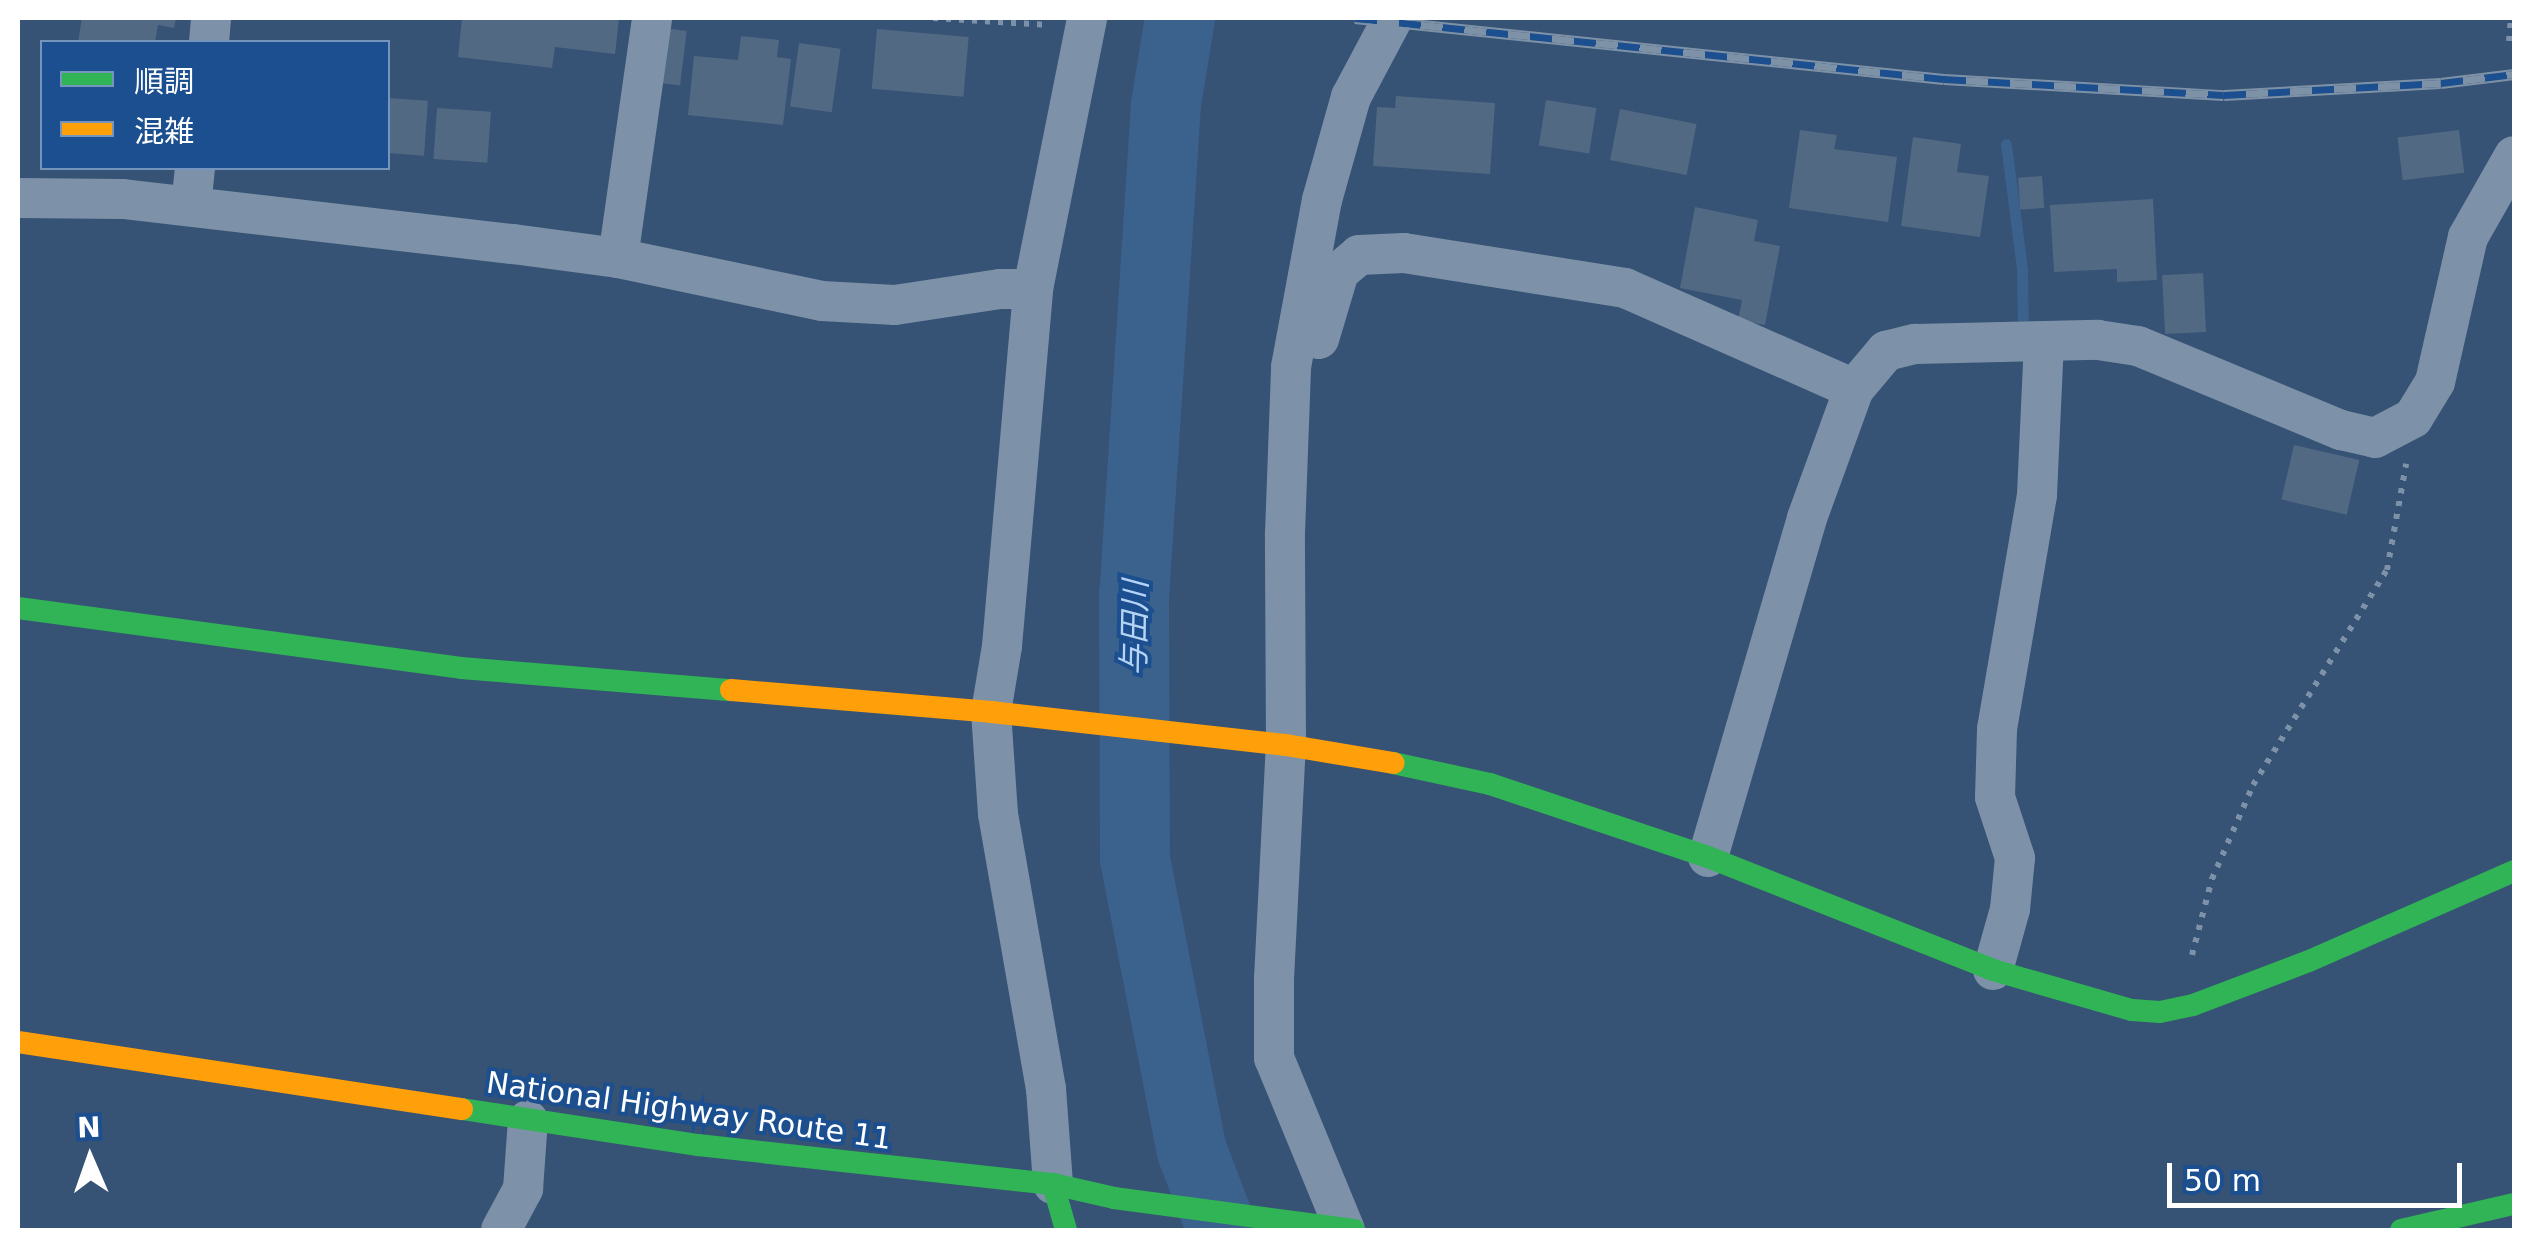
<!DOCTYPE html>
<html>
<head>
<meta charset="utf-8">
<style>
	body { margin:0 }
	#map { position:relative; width:2532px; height:1248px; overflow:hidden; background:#365274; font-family:"DejaVu Sans","Noto Sans JP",sans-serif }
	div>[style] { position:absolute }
	.stream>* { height:11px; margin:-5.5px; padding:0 5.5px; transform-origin:5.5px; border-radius:5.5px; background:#3b618d }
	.river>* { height:70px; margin:-35px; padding:0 35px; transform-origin:35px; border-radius:35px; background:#3b618d }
	.building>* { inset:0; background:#526984; transform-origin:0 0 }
	.path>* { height:6px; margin-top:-3px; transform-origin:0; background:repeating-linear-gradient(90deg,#7d92a8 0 5px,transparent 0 13px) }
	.street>* { height:40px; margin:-20px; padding:0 20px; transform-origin:20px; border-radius:20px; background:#7d92a8 }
	.fast>* { height:22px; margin:-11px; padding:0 11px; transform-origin:11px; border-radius:11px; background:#30b455 }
	.slow>* { height:22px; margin:-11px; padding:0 11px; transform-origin:11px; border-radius:11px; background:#ff9f0a }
	.rail>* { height:11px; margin-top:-5.5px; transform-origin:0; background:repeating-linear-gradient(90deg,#1b4f8f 0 22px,#7e92a7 0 44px); box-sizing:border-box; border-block:2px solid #7e92a7 }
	span { translate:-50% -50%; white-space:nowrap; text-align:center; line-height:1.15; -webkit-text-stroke:8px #1b4f8f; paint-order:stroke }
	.street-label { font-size:30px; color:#fff }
	.water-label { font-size:32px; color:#b5d3f5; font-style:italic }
	.frame { position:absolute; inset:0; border:20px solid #fff; pointer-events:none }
	.legend { position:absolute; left:40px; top:40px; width:350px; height:130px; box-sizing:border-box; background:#1b4f8f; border:2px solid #7695bc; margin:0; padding:12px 18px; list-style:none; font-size:30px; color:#fff }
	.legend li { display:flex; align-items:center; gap:20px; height:50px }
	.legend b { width:50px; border:2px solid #7695bc }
	.north { position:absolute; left:40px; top:1108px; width:100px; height:100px; -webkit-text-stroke:8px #1b4f8f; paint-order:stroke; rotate:358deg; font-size:28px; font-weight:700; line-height:40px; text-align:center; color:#fff }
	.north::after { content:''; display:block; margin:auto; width:35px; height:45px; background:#fff; clip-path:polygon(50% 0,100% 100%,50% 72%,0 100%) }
	.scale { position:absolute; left:2167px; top:1163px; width:295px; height:45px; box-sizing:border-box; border:5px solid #fff; border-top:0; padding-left:12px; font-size:30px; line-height:35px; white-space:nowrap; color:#fff; -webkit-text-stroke:8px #1b4f8f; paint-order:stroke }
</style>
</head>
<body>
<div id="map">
	<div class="stream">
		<i style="left:2006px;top:144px;width:126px;rotate:82.7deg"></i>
		<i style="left:2022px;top:269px;width:56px;rotate:89deg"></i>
	</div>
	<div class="river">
		<i style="left:1180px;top:18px;width:87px;rotate:99.2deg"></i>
		<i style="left:1166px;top:104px;width:490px;rotate:93.7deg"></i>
		<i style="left:1134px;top:593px;width:266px;rotate:89.8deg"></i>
		<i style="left:1135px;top:859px;width:298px;rotate:79deg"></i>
		<i style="left:1192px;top:1151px;width:85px;rotate:69.2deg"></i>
	</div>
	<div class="building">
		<i style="clip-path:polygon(82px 18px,176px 18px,174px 28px,158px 25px,155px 42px,78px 42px)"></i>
		<i style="clip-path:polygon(462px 18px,619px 18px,615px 54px,555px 47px,552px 68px,458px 57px)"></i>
		<i style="left:655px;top:27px;width:32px;height:55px;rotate:7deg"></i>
		<i style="left:877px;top:29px;width:92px;height:60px;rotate:5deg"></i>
		<i style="clip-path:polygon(741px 36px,779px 40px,777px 57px,791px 59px,783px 125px,688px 115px,694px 56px,738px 60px)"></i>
		<i style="left:799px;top:43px;width:42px;height:64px;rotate:8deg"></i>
		<i style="clip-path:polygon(1396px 96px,1495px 103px,1490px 174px,1373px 166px,1377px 107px,1395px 108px)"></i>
		<i style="left:388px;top:98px;width:40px;height:55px;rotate:4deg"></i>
		<i style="left:1546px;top:100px;width:51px;height:46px;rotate:9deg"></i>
		<i style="left:437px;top:108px;width:54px;height:51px;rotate:4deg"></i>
		<i style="left:1620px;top:109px;width:78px;height:52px;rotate:11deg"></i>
		<i style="clip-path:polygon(1800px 130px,1837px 135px,1834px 149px,1897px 157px,1888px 222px,1789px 208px)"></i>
		<i style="left:2459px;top:130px;width:43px;height:62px;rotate:83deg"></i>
		<i style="clip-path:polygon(1913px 137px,1961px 144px,1957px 172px,1989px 176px,1980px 237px,1901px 226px)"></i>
		<i style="left:2042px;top:176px;width:32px;height:24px;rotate:86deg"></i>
		<i style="clip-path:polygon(2153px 199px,2157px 280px,2117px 282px,2117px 269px,2054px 272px,2050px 205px)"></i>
		<i style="clip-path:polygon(1695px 207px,1758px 220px,1754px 241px,1780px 246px,1765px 325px,1738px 320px,1742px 300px,1680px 288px)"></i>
		<i style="left:2203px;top:273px;width:59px;height:41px;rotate:87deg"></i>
		<i style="left:2294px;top:445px;width:67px;height:56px;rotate:13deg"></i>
	</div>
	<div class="path">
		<i style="left:933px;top:18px;width:116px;rotate:3.5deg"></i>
		<i style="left:2509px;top:41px;width:23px;rotate:-85deg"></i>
		<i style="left:2192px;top:955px;width:79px;rotate:-75.3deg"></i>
		<i style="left:2212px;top:879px;width:103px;rotate:-66.4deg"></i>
		<i style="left:2253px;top:785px;width:253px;rotate:-58.1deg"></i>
		<i style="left:2387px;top:570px;width:108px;rotate:-79.8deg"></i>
	</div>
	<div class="street">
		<i style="left:209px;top:42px;width:24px;rotate:-85deg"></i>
		<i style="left:18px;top:198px;width:105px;rotate:0.5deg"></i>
		<i style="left:123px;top:199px;width:393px;rotate:6.6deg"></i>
		<i style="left:513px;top:244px;width:106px;rotate:7.6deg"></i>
		<i style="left:618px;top:258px;width:208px;rotate:11.9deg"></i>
		<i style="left:822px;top:301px;width:73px;rotate:3.1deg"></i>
		<i style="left:895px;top:305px;width:106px;rotate:-8.7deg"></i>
		<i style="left:1000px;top:289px;width:33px"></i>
		<i style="left:191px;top:206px;width:38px;rotate:-84deg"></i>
		<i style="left:618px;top:258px;width:242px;rotate:-81.9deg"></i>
		<i style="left:1319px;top:339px;width:70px;rotate:-73.4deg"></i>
		<i style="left:1339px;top:272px;width:26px;rotate:-40deg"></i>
		<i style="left:1359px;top:255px;width:45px;rotate:-2.5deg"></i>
		<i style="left:1404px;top:253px;width:224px;rotate:9deg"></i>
		<i style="left:1625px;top:288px;width:250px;rotate:23.8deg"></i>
		<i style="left:1708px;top:857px;width:353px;rotate:-73.7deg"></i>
		<i style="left:1807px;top:518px;width:137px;rotate:-70deg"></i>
		<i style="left:1854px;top:389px;width:50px;rotate:-49.9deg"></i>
		<i style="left:1886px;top:351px;width:30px;rotate:-14deg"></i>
		<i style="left:1915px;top:344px;width:183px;rotate:-1.3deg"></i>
		<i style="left:2098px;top:340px;width:40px;rotate:8.5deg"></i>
		<i style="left:2138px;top:346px;width:220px;rotate:22.5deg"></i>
		<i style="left:2341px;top:430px;width:35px;rotate:13deg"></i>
		<i style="left:2375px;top:438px;width:43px;rotate:-27.8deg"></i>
		<i style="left:2413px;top:418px;width:42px;rotate:-58.6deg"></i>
		<i style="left:2435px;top:382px;width:149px;rotate:-77.2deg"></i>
		<i style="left:2468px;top:237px;width:93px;rotate:-60.4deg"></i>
		<i style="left:1993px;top:970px;width:63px;rotate:-74.4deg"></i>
		<i style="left:2010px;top:909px;width:51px;rotate:-84.4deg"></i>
		<i style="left:2015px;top:858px;width:64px;rotate:-108.2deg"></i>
		<i style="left:1995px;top:797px;width:68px;rotate:-88.3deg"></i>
		<i style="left:1997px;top:729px;width:237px;rotate:-80.3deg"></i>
		<i style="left:2037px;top:495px;width:153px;rotate:-87.4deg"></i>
		<i style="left:1053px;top:1184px;width:95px;rotate:-94.2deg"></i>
		<i style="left:1046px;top:1089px;width:279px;rotate:-99.9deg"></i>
		<i style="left:998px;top:814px;width:102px;rotate:-93.9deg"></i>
		<i style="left:991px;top:712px;width:67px;rotate:-80.5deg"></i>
		<i style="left:1002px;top:646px;width:358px;rotate:-85deg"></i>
		<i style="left:1033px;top:289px;width:276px;rotate:-78.7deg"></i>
		<i style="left:501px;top:1230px;width:47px;rotate:-61.8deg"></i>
		<i style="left:523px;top:1189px;width:69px;rotate:-85.9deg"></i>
		<i style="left:1345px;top:1230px;width:186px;rotate:-112.4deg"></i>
		<i style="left:1274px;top:1058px;width:79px;rotate:-90deg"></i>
		<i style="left:1274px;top:979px;width:234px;rotate:-87.1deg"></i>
		<i style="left:1286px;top:745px;width:212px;rotate:-90.3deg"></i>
		<i style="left:1285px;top:533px;width:166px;rotate:-87.9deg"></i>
		<i style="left:1291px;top:367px;width:170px;rotate:-79.5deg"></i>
		<i style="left:1322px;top:200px;width:107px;rotate:-74.3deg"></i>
		<i style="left:1351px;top:97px;width:89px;rotate:-62deg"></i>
	</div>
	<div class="fast">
		<i style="left:18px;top:608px;width:447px;rotate:7.7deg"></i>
		<i style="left:461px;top:668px;width:271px;rotate:4.7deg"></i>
		<i style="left:1393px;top:763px;width:99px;rotate:12.2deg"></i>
		<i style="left:1490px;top:784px;width:230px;rotate:18.5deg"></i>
		<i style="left:1708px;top:857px;width:307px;rotate:21.6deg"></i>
		<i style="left:1993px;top:970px;width:145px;rotate:16.1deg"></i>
		<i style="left:2132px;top:1010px;width:28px;rotate:4deg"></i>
		<i style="left:2160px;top:1012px;width:34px;rotate:-12deg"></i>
		<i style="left:2193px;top:1005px;width:124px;rotate:-20.8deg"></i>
		<i style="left:2309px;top:961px;width:224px;rotate:-23.7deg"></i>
		<i style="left:462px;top:1109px;width:239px;rotate:8.7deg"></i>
		<i style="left:698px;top:1145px;width:357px;rotate:6.3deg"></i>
		<i style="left:1053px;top:1184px;width:63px;rotate:12.9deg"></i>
		<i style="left:1114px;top:1198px;width:242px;rotate:7.6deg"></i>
		<i style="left:1053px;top:1184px;width:48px;rotate:74.2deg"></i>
		<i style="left:2401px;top:1230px;width:116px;rotate:-13deg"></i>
	</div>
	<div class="slow">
		<i style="left:731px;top:690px;width:261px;rotate:4.8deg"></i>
		<i style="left:991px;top:712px;width:297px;rotate:6.4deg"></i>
		<i style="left:1286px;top:745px;width:109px;rotate:9.5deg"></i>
		<i style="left:18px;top:1042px;width:449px;rotate:8.6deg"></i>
	</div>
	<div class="rail">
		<i style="left:1355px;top:18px;width:592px;rotate:5.91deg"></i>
		<i style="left:1944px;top:79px;width:280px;rotate:3.3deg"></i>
		<i style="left:2224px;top:95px;width:217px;rotate:-3.2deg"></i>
		<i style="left:2441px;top:83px;width:74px;rotate:-7deg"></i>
	</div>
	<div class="street-label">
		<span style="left:689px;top:1111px;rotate:8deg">National Highway Route 11</span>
	</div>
	<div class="water-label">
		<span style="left:1135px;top:628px;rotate:-89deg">与田川</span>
	</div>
	<div class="frame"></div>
	<ul class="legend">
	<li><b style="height:12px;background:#30b455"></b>順調</li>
	<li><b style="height:12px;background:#ff9f0a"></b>混雑</li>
	</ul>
	<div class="north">N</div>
	<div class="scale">50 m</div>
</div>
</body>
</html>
